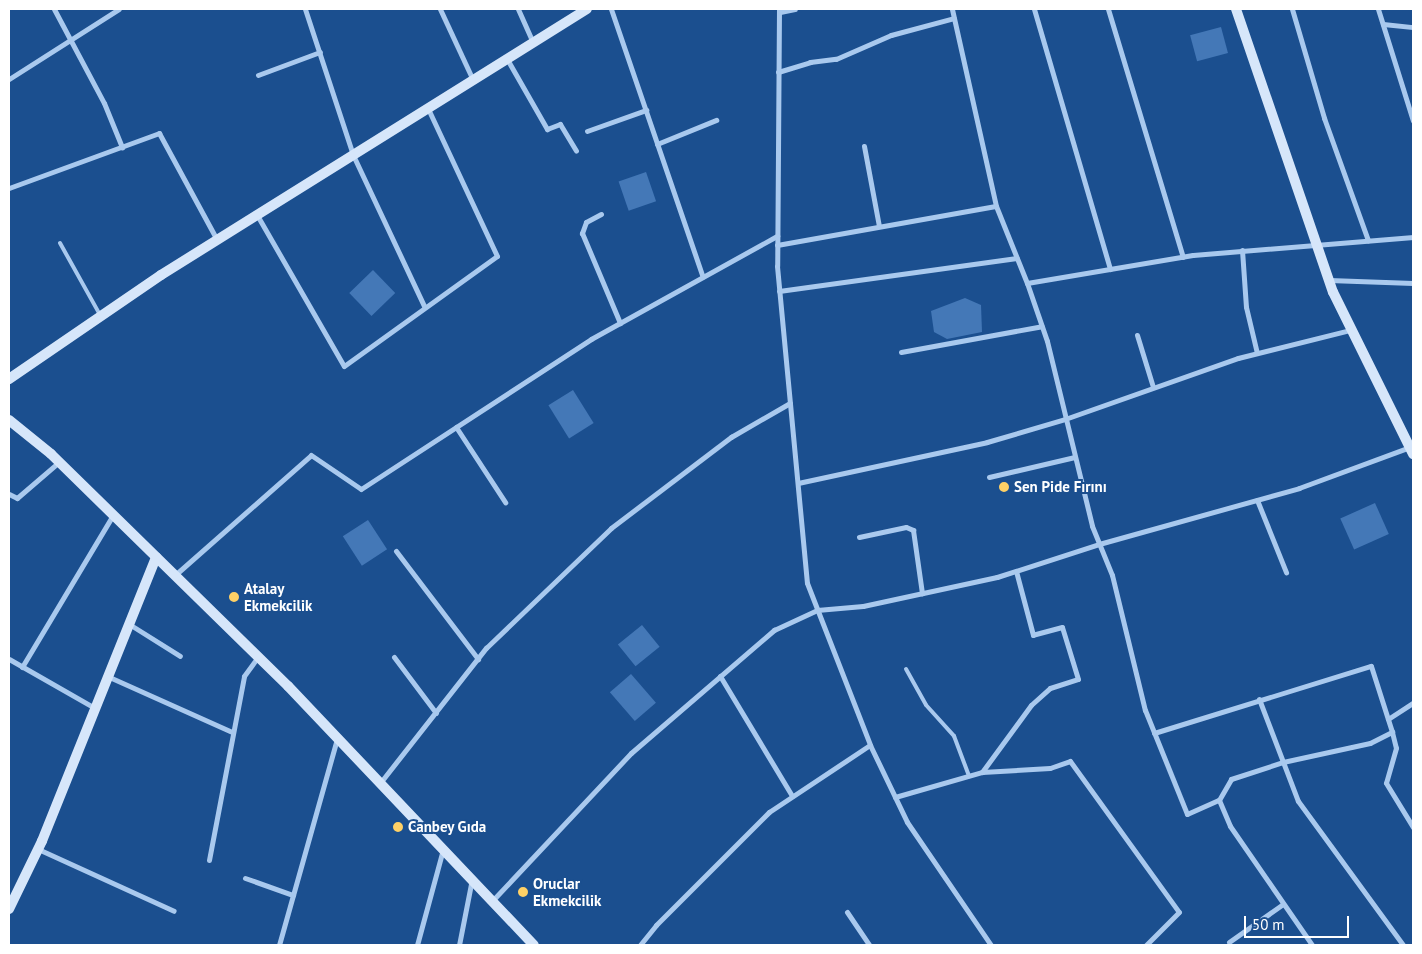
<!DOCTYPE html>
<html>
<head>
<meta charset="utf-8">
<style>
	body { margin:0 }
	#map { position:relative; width:1422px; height:954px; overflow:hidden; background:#1b4f8f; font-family:"PT Sans",sans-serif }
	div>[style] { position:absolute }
	.building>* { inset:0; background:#4478b7; transform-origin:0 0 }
	.service>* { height:4px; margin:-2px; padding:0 2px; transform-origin:2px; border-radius:2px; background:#a9c9ee }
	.minor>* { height:5px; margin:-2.5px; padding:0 2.5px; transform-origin:2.5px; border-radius:2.5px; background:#a9c9ee }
	.secondary>* { height:10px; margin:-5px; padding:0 5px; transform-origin:5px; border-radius:5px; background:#d6e6fa }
	.dots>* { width:14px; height:14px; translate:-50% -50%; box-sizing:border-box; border:2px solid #1b4f8f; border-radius:50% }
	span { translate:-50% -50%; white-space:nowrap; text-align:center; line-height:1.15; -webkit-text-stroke:4px #1b4f8f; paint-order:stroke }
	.poi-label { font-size:15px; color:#fff; font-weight:700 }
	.left { translate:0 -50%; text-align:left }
	.frame { position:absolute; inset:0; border:10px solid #fff; pointer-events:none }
	.scale { position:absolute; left:1244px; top:916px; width:105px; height:22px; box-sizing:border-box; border:2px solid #fff; border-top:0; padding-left:6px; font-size:15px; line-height:18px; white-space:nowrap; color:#fff; -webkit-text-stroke:4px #1b4f8f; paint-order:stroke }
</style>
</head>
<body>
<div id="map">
	<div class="building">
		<i style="left:1221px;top:27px;width:27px;height:32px;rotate:75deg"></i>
		<i style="left:646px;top:172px;width:31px;height:29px;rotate:71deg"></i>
		<i style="left:373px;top:270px;width:32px;height:33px;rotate:46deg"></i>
		<i style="clip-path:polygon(965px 298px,981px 305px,982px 332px,947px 339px,934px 332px,931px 311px)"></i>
		<i style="left:573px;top:390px;width:39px;height:29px;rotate:58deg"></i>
		<i style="left:1375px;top:503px;width:34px;height:38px;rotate:66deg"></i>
		<i style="left:368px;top:520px;width:35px;height:30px;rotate:57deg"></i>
		<i style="left:642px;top:625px;width:28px;height:31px;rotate:51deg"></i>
		<i style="left:631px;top:674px;width:38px;height:28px;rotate:49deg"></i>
	</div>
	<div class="service">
		<i style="left:60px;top:243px;width:82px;rotate:60.9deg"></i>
		<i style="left:906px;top:669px;width:41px;rotate:60.9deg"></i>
		<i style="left:926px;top:705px;width:42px;rotate:47.9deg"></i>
		<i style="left:954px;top:736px;width:43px;rotate:69.4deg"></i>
	</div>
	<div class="minor">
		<i style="left:54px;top:9px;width:106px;rotate:62deg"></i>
		<i style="left:104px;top:103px;width:48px;rotate:67.8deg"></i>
		<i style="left:305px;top:9px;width:154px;rotate:71.8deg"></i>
		<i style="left:353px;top:155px;width:167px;rotate:64.8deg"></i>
		<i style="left:440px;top:9px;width:78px;rotate:65.1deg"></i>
		<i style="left:518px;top:9px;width:37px;rotate:66deg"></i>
		<i style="left:611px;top:9px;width:283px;rotate:71.1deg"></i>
		<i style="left:779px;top:9px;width:257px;rotate:90.4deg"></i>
		<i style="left:777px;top:266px;width:318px;rotate:84.6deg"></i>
		<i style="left:807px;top:583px;width:174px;rotate:68.7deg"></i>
		<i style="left:870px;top:745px;width:85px;rotate:64.3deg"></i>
		<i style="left:907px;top:822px;width:149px;rotate:55.7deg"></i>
		<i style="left:1034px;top:9px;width:271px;rotate:73.7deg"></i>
		<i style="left:1108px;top:9px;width:259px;rotate:73.2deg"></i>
		<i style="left:1292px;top:9px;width:114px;rotate:73.6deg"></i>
		<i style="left:1324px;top:118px;width:130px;rotate:70.2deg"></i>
		<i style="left:1378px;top:9px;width:117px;rotate:72.6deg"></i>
		<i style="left:780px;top:12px;width:15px;rotate:-11deg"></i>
		<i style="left:1383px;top:24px;width:30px;rotate:6deg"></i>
		<i style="left:507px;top:59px;width:81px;rotate:60.3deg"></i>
		<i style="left:547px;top:129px;width:14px;rotate:-21deg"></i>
		<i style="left:560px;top:124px;width:31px;rotate:59deg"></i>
		<i style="left:778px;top:72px;width:34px;rotate:-17deg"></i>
		<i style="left:810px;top:62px;width:26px;rotate:-7deg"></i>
		<i style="left:836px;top:59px;width:60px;rotate:-23.6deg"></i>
		<i style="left:891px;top:35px;width:65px;rotate:-15.1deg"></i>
		<i style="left:258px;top:75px;width:66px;rotate:-20.4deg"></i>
		<i style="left:9px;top:79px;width:130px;rotate:-32.5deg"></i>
		<i style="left:587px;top:131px;width:63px;rotate:-19.6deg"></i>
		<i style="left:657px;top:144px;width:64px;rotate:-22.1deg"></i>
		<i style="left:864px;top:146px;width:81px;rotate:79.4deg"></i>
		<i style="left:9px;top:188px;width:160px;rotate:-20.1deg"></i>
		<i style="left:159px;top:133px;width:122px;rotate:61.5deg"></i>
		<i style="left:996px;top:206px;width:83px;rotate:68.1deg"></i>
		<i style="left:1027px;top:283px;width:168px;rotate:-9.6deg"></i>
		<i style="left:1193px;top:255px;width:221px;rotate:-4.7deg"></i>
		<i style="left:601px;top:214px;width:17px;rotate:152deg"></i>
		<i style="left:586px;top:222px;width:12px;rotate:110deg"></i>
		<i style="left:582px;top:233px;width:98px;rotate:67.1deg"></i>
		<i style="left:257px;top:215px;width:174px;rotate:60.1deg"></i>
		<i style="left:344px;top:366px;width:188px;rotate:-35.7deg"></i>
		<i style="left:497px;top:256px;width:162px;rotate:-115.1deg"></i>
		<i style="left:777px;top:245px;width:222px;rotate:-10.1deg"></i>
		<i style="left:996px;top:206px;width:202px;rotate:-102.6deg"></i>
		<i style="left:1242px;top:250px;width:57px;rotate:86deg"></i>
		<i style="left:1246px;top:307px;width:47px;rotate:76.6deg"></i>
		<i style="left:1329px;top:280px;width:84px;rotate:2deg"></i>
		<i style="left:1027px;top:283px;width:61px;rotate:71deg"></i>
		<i style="left:1047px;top:341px;width:190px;rotate:76.3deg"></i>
		<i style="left:1092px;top:526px;width:53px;rotate:67.8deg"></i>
		<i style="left:1112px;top:575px;width:139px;rotate:76.3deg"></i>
		<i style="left:1145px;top:710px;width:112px;rotate:68deg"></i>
		<i style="left:1187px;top:814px;width:35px;rotate:-24deg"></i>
		<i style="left:1219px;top:800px;width:28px;rotate:67deg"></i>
		<i style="left:1230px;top:826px;width:145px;rotate:55.4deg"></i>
		<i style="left:779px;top:291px;width:240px;rotate:-7.9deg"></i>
		<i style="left:1137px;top:335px;width:54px;rotate:72.9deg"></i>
		<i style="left:901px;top:352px;width:143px;rotate:-10.4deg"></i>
		<i style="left:456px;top:427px;width:90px;rotate:56.8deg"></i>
		<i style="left:989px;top:477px;width:88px;rotate:-13.1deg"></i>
		<i style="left:798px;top:483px;width:193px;rotate:-12.2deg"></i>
		<i style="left:987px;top:442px;width:81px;rotate:-16.4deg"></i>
		<i style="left:1065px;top:419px;width:183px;rotate:-19.4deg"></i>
		<i style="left:1238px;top:358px;width:115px;rotate:-14deg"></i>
		<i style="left:9px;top:494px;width:9px;rotate:27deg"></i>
		<i style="left:17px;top:498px;width:55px;rotate:-40.6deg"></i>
		<i style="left:1257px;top:500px;width:78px;rotate:68.1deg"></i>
		<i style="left:859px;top:537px;width:48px;rotate:-12deg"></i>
		<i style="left:906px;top:527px;width:8px;rotate:23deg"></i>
		<i style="left:913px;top:530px;width:64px;rotate:81.9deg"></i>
		<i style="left:396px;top:551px;width:136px;rotate:52.8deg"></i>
		<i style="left:175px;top:575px;width:181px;rotate:-41.4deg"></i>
		<i style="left:311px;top:455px;width:60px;rotate:34.2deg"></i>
		<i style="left:361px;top:489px;width:275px;rotate:-33.1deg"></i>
		<i style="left:591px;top:339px;width:213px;rotate:-29deg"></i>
		<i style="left:129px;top:624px;width:60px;rotate:32.1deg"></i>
		<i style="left:394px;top:657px;width:70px;rotate:53.1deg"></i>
		<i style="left:9px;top:659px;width:99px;rotate:29.7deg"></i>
		<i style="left:22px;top:667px;width:177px;rotate:-59.1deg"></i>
		<i style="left:107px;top:676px;width:137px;rotate:24.1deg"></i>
		<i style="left:720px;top:676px;width:140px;rotate:59deg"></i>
		<i style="left:1259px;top:699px;width:109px;rotate:69.1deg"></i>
		<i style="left:1298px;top:801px;width:178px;rotate:53.9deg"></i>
		<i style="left:1388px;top:719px;width:30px;rotate:-33deg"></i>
		<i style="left:1154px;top:733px;width:227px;rotate:-17.2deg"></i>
		<i style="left:1371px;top:666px;width:69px;rotate:72.3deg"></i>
		<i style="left:982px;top:772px;width:68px;rotate:-3.4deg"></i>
		<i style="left:1050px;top:768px;width:21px;rotate:-19deg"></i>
		<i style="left:1070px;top:761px;width:186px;rotate:54.2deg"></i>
		<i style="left:1179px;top:912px;width:47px;rotate:135deg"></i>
		<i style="left:380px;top:783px;width:172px;rotate:-51.9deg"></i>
		<i style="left:486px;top:648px;width:173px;rotate:-43.8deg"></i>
		<i style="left:611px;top:528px;width:151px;rotate:-37.2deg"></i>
		<i style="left:731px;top:437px;width:68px;rotate:-30deg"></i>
		<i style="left:895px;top:797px;width:91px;rotate:-16deg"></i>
		<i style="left:982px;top:772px;width:83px;rotate:-53.8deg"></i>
		<i style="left:1031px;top:705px;width:25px;rotate:-42deg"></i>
		<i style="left:1050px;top:688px;width:29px;rotate:-18deg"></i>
		<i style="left:1078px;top:679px;width:54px;rotate:-107.1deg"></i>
		<i style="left:1062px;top:627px;width:30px;rotate:165deg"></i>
		<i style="left:1033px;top:635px;width:66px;rotate:-104.9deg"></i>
		<i style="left:1219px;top:800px;width:24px;rotate:-60deg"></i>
		<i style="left:1231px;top:779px;width:55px;rotate:-18.1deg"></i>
		<i style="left:1283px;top:762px;width:89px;rotate:-12.3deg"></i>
		<i style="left:1370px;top:743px;width:25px;rotate:-27deg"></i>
		<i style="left:1392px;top:732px;width:16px;rotate:76deg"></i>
		<i style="left:1396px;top:748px;width:36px;rotate:106deg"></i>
		<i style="left:1386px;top:783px;width:52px;rotate:58.5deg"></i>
		<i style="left:38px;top:849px;width:149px;rotate:24.5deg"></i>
		<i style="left:209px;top:860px;width:187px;rotate:-79.2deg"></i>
		<i style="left:244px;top:676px;width:24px;rotate:-54deg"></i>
		<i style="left:245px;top:878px;width:51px;rotate:19.5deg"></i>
		<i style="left:492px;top:901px;width:203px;rotate:-46.8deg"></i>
		<i style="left:631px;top:753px;width:189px;rotate:-40.7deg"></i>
		<i style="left:774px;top:630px;width:47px;rotate:-24.9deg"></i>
		<i style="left:817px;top:610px;width:46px;rotate:-5deg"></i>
		<i style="left:863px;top:606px;width:137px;rotate:-12.2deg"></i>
		<i style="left:997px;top:577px;width:107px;rotate:-17.9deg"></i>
		<i style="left:1099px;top:544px;width:208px;rotate:-15.6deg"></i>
		<i style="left:1299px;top:488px;width:118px;rotate:-20.3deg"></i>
		<i style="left:847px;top:912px;width:40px;rotate:56deg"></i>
		<i style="left:1229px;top:942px;width:66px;rotate:-35.1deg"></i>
		<i style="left:279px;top:945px;width:214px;rotate:-74.3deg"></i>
		<i style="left:417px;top:945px;width:99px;rotate:-74.8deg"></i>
		<i style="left:459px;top:945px;width:67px;rotate:-78.9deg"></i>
		<i style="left:640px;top:945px;width:26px;rotate:-51deg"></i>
		<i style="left:656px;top:925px;width:160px;rotate:-45deg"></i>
		<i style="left:769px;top:812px;width:121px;rotate:-33.6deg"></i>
	</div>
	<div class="secondary">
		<i style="left:1236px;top:9px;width:299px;rotate:71.1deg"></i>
		<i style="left:1333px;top:292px;width:181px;rotate:63.7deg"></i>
		<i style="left:9px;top:379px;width:184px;rotate:-34.4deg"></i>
		<i style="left:161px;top:275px;width:502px;rotate:-31.98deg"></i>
		<i style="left:9px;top:420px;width:54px;rotate:39deg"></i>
		<i style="left:51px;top:454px;width:332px;rotate:44.4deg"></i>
		<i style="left:288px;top:686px;width:357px;rotate:46.5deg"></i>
		<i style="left:9px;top:909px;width:76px;rotate:-64.1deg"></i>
		<i style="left:42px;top:841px;width:306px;rotate:-68.1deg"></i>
	</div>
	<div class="dots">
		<i style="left:1004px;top:487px;background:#ffd166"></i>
		<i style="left:234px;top:597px;background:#ffd166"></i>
		<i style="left:398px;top:827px;background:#ffd166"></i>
		<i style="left:523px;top:892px;background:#ffd166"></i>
	</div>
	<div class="poi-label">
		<span class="left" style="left:1014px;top:487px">Sen Pide Fırını</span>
		<span class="left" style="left:244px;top:597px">Atalay<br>Ekmekcilik</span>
		<span class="left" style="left:408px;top:827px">Canbey Gıda</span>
		<span class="left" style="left:533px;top:892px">Oruclar<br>Ekmekcilik</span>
	</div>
	<div class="frame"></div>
	<div class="scale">50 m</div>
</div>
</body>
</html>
